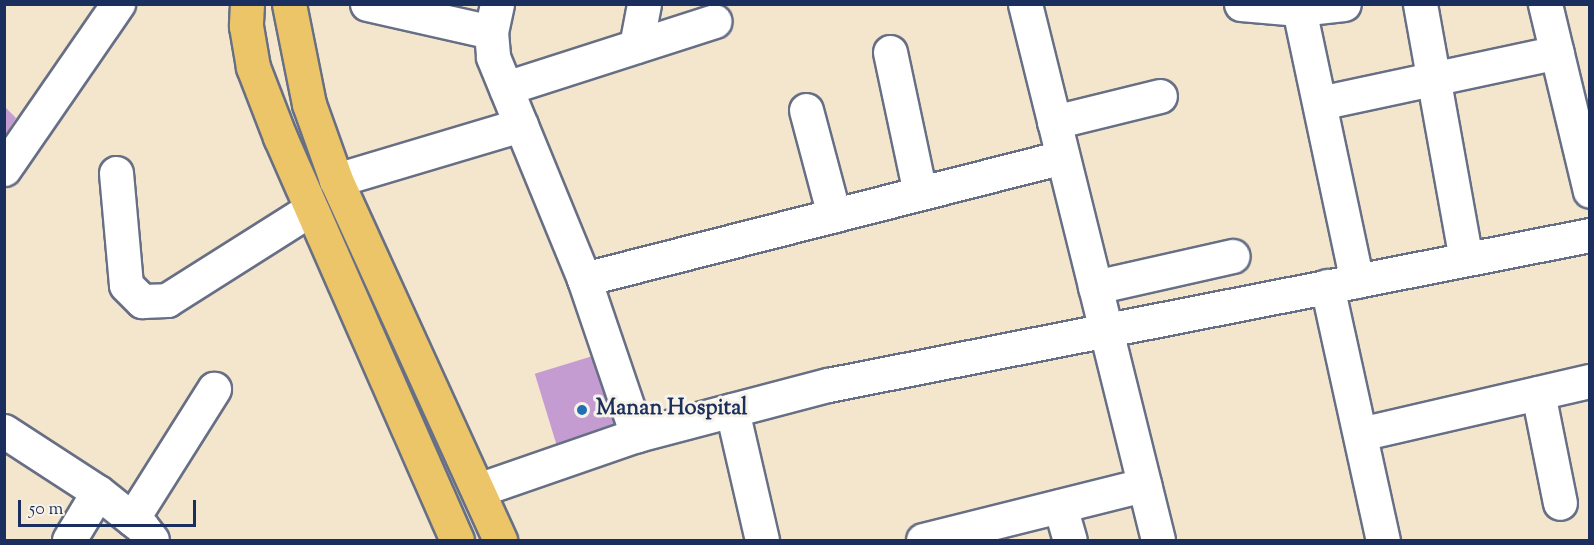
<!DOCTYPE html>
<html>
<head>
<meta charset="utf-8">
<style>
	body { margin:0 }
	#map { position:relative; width:1594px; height:545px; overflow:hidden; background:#f4e5cd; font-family:"Sorts Mill Goudy",serif }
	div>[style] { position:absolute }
	.building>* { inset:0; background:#c59cd2; transform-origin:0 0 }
	.roads { filter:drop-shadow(2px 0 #676f85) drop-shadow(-2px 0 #676f85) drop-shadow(0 2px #676f85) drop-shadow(0 -2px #676f85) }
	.minor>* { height:33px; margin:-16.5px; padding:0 16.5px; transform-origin:16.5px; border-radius:16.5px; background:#fff }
	.major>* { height:33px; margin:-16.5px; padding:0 16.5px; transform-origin:16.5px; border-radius:16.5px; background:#ecc569 }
	.dots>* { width:16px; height:16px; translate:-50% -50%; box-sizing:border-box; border:3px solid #f7f3e8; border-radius:50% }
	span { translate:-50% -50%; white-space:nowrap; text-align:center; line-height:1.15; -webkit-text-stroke:6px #f7f3e8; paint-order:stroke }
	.poi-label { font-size:22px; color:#1b2f5e; font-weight:700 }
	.left { translate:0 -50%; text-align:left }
	.frame { position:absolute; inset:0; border:6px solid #1b2f5e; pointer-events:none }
	.scale { position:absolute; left:18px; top:500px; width:178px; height:27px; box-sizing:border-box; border:3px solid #1b2f5e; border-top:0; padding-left:8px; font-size:18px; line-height:21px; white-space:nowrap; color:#1b2f5e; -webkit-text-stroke:4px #f7f3e8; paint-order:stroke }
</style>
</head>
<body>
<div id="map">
	<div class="building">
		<i style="clip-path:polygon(4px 106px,16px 118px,4px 137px)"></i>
		<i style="left:596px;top:355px;width:80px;height:64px;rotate:73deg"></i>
	</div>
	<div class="roads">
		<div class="minor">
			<i style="left:367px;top:4px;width:127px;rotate:12.7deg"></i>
			<i style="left:497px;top:4px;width:29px;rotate:102deg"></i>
			<i style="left:491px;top:32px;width:25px;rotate:85deg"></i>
			<i style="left:493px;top:57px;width:240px;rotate:67.7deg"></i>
			<i style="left:584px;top:279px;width:165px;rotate:71.2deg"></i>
			<i style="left:1025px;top:4px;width:552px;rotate:76.06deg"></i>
			<i style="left:1241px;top:4px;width:58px;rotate:4.9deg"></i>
			<i style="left:1299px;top:9px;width:45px;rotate:-6.3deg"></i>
			<i style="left:1420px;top:4px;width:259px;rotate:79.8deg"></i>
			<i style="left:1545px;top:4px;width:192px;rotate:76.5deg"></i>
			<i style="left:1299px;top:9px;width:278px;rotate:78deg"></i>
			<i style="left:636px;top:46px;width:43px;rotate:-79.2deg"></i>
			<i style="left:890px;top:52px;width:144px;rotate:78deg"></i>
			<i style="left:506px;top:88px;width:219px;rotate:-17.8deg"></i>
			<i style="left:1320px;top:103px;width:242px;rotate:-12.1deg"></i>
			<i style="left:806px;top:110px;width:109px;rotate:75.1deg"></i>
			<i style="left:1054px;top:122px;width:109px;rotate:-13.8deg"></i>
			<i style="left:4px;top:169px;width:201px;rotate:-55.4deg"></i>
			<i style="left:116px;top:173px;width:112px;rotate:84.9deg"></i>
			<i style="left:126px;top:285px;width:23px;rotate:45deg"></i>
			<i style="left:142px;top:301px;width:25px;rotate:-2deg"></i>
			<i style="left:167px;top:300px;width:170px;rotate:-32.3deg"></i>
			<i style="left:336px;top:180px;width:193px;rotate:-16.6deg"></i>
			<i style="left:584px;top:279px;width:494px;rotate:-14.3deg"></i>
			<i style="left:1327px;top:286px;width:260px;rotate:77.6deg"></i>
			<i style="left:1095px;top:287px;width:141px;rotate:-12.7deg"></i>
			<i style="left:1538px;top:393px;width:112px;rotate:78.7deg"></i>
			<i style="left:732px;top:410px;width:133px;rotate:77deg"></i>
			<i style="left:4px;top:431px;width:112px;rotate:33deg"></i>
			<i style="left:98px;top:492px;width:56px;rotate:38.5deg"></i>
			<i style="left:142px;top:527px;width:16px;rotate:52deg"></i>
			<i style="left:1360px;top:434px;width:236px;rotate:-13deg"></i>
			<i style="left:478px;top:490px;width:168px;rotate:-19.1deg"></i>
			<i style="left:637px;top:435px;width:197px;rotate:-14.7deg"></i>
			<i style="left:828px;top:385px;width:777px;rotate:-11.14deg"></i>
			<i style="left:1060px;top:506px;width:35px;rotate:74deg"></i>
			<i style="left:132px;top:519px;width:154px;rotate:-57.8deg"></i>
			<i style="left:69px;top:540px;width:56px;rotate:-58.9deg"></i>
			<i style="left:923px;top:540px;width:228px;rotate:-14deg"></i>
		</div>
		<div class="major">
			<i style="left:247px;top:4px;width:22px;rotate:93deg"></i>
			<i style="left:246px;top:26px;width:42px;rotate:80.3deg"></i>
			<i style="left:253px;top:67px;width:75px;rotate:68.9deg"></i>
			<i style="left:280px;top:137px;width:440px;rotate:66.3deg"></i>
			<i style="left:289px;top:4px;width:102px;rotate:78.7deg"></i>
			<i style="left:309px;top:104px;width:81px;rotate:70.4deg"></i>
			<i style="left:336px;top:180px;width:396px;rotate:65.5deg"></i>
		</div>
	</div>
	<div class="dots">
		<i style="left:582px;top:410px;background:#1f6fb2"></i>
	</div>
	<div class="poi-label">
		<span class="left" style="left:596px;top:410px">Manan Hospital</span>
	</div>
	<div class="frame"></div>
	<div class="scale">50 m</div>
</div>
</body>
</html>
